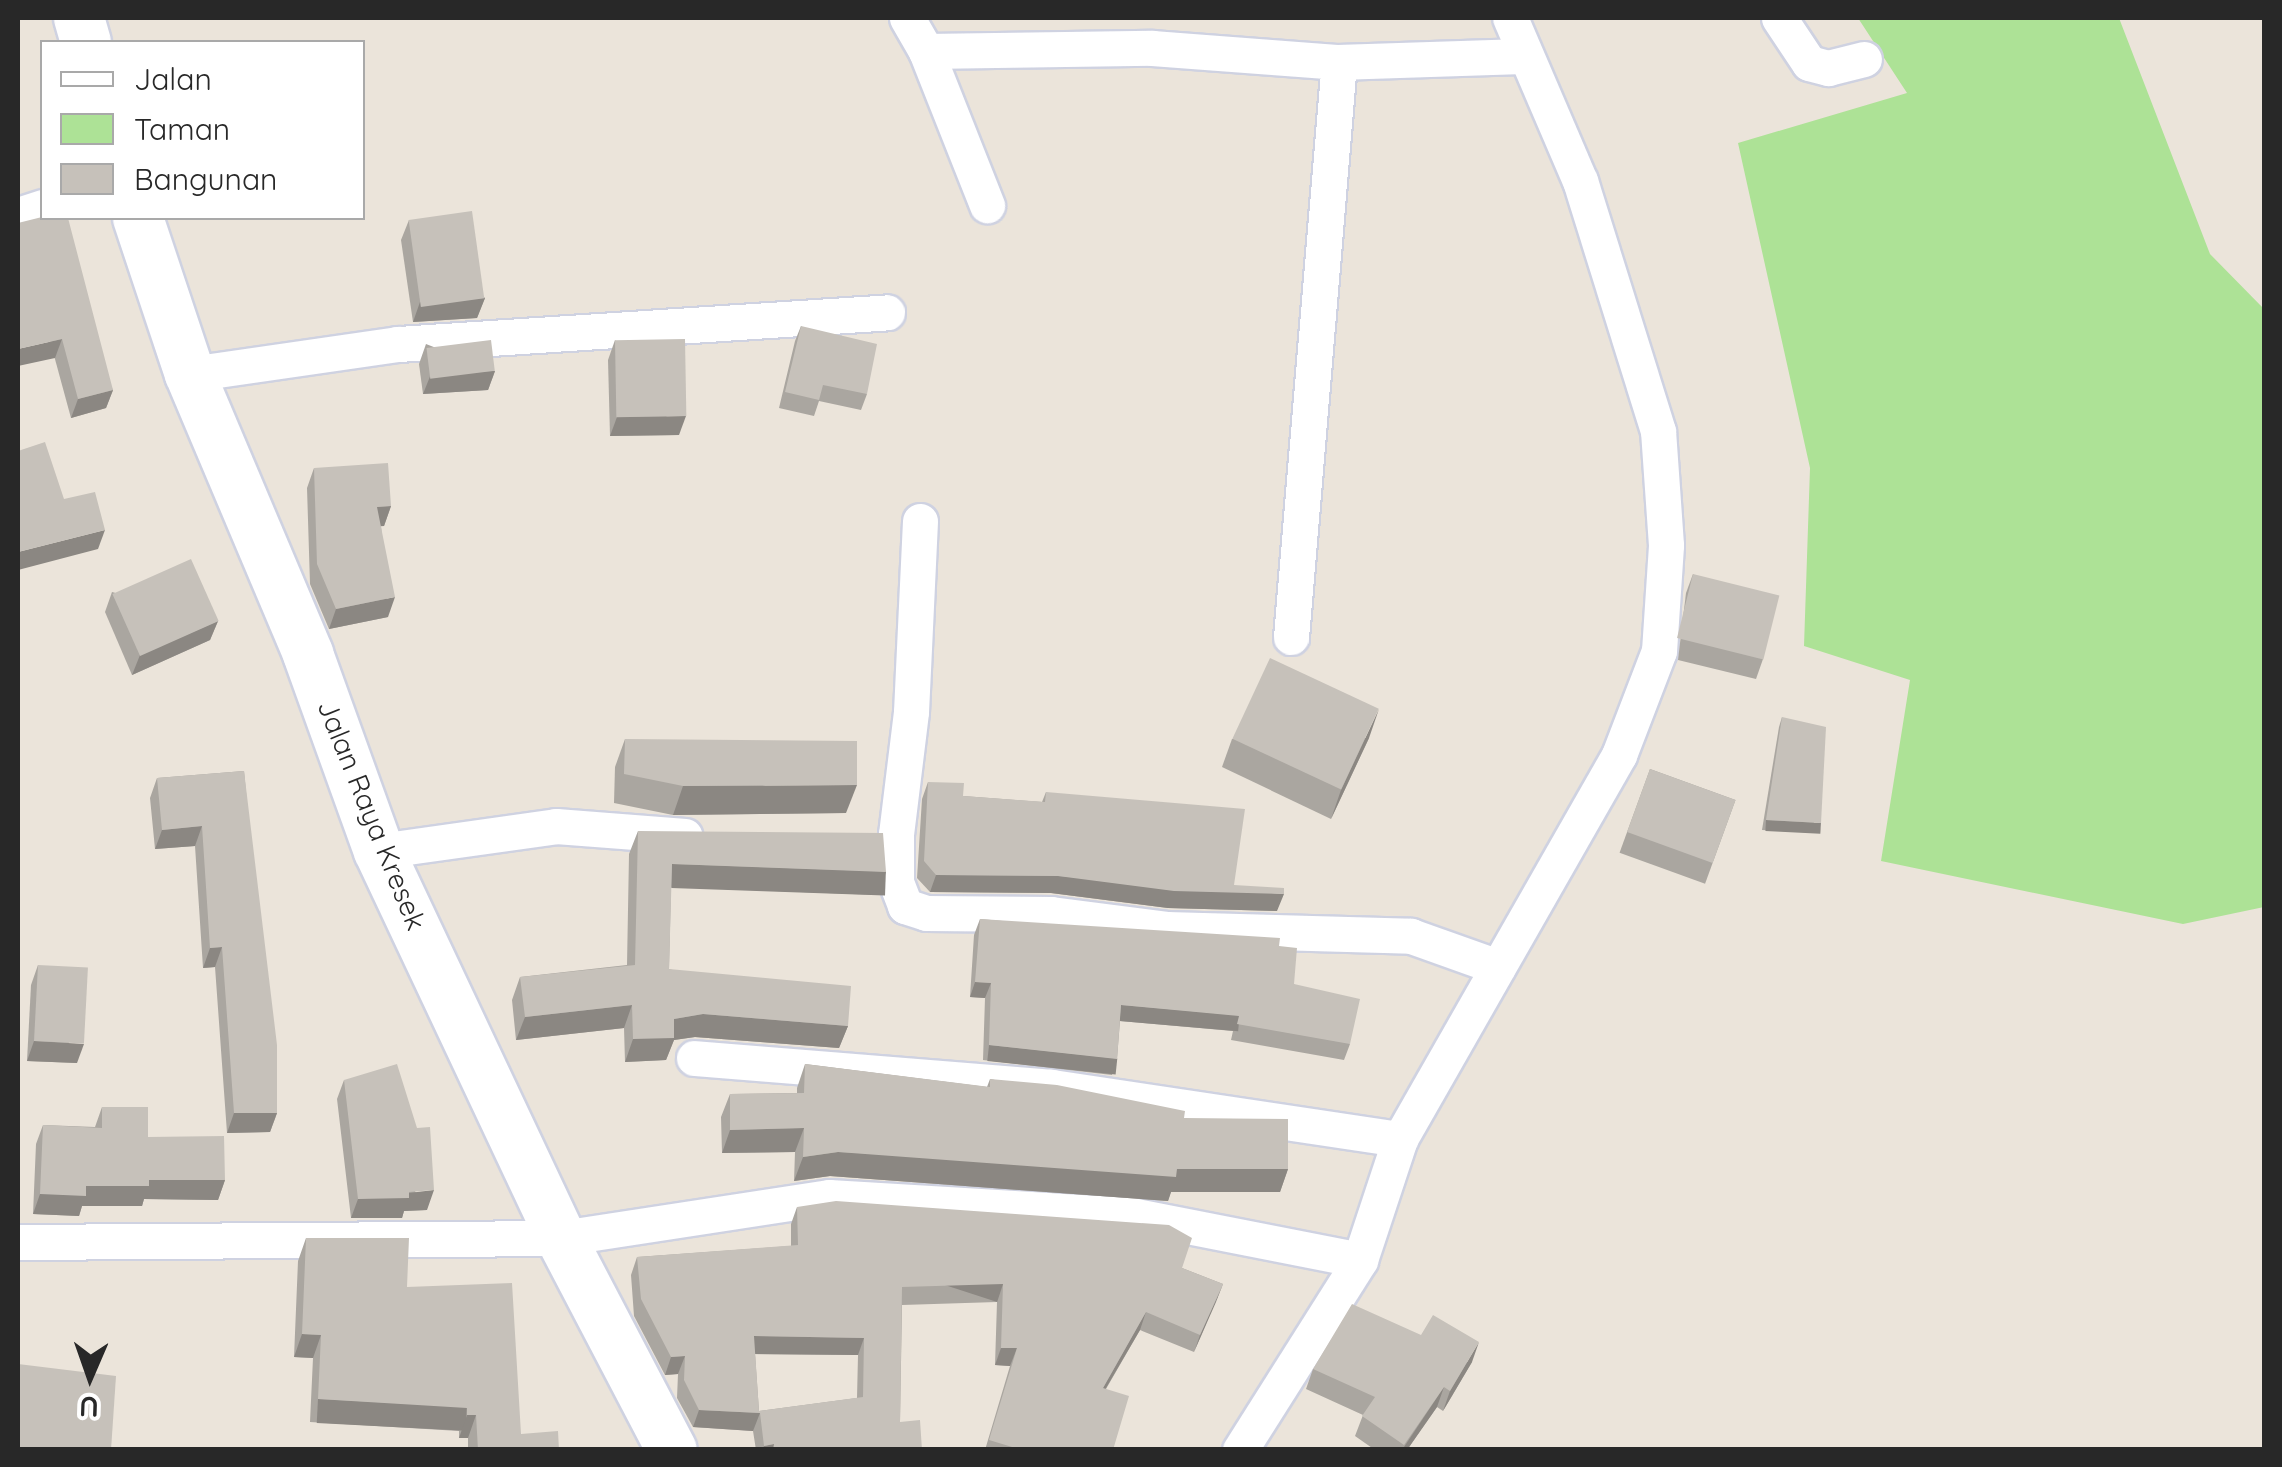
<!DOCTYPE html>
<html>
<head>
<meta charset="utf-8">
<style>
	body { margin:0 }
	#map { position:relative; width:2282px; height:1467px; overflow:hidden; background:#ebe4da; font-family:Quicksand,sans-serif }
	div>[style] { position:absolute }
	.green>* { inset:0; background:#ade296 }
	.roads { filter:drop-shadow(2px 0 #cfd2e1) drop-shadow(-2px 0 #cfd2e1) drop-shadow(0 2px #cfd2e1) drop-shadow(0 -2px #cfd2e1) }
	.minor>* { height:35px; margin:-17.5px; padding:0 17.5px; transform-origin:17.5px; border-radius:17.5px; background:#fff }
	.secondary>* { height:50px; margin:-25px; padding:0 25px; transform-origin:25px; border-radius:25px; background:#fff }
	.wall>* { inset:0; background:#aaa6a0; transform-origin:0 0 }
	.shaded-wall>* { inset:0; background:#8b8782; transform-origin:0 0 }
	.building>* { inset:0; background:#c6c1ba; transform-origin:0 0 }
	span { translate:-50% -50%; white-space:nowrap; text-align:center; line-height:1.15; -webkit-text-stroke:8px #fff; paint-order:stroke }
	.street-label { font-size:28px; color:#282828 }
	.frame { position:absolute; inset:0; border:20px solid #282828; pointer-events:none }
	.legend { position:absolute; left:40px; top:40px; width:325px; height:180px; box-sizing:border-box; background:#fff; border:2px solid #a9a9a9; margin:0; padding:12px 18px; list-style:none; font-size:30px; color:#282828 }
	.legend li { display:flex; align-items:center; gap:20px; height:50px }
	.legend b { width:50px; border:2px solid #a9a9a9 }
	.north { position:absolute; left:40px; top:1327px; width:100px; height:100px; -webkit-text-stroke:8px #fff; paint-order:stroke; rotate:182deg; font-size:28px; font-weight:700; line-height:40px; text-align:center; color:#282828 }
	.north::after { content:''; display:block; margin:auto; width:35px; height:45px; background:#282828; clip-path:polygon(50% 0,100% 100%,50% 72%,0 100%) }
</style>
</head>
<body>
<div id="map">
	<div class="green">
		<i style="clip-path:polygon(1858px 18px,2119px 18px,2210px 254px,2264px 309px,2264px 907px,2183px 924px,1881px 861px,1910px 680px,1804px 646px,1810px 468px,1738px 143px,1907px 93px)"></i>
	</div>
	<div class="roads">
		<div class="minor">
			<i style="left:907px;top:18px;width:38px;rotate:60deg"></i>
			<i style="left:926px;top:51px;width:226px;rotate:-0.8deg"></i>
			<i style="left:1152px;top:48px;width:188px;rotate:4.3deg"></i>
			<i style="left:1779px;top:18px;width:54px;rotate:56.3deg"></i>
			<i style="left:1809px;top:63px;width:20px;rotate:15deg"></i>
			<i style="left:1828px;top:68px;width:37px;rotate:-14deg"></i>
			<i style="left:926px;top:51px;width:166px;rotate:68.4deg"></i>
			<i style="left:18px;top:215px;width:25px;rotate:-18deg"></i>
			<i style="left:190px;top:374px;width:210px;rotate:-8.2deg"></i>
			<i style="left:398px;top:344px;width:490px;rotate:-3.7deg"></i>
			<i style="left:920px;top:521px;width:191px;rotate:92.7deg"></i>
			<i style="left:911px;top:712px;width:123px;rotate:97deg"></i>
			<i style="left:896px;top:834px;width:48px;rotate:90deg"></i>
			<i style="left:896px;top:882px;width:26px;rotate:69deg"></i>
			<i style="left:905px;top:906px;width:22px;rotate:18deg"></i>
			<i style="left:926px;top:913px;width:125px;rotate:0.5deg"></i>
			<i style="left:1051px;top:914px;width:116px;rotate:7.4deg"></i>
			<i style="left:1166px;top:929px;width:245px;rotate:1.6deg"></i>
			<i style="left:1411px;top:936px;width:92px;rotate:19.6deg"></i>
			<i style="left:1291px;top:637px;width:577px;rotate:-85.23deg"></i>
			<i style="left:1339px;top:62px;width:182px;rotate:-1.9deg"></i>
			<i style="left:379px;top:851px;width:179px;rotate:-8deg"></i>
			<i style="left:556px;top:826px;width:129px;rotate:4.4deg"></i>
			<i style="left:694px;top:1058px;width:358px;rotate:4.6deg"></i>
			<i style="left:1051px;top:1087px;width:353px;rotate:8.5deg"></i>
			<i style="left:18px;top:1242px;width:543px;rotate:-0.42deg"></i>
			<i style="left:561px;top:1238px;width:271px;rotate:-8.7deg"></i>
			<i style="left:829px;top:1197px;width:303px;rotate:3.4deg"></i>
			<i style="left:1131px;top:1215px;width:233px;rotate:11.1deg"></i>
			<i style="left:1240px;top:1450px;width:225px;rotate:-57.7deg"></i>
			<i style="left:1360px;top:1260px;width:127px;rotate:-71.7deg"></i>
			<i style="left:1400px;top:1139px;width:442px;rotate:-60.3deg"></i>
			<i style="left:1619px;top:755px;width:111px;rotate:-69deg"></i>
			<i style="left:1659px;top:651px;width:106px;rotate:-86.2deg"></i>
			<i style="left:1666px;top:545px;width:114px;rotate:-94deg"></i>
			<i style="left:1658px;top:431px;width:262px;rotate:-107.3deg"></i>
			<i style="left:1580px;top:181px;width:177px;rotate:-113.2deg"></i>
		</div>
		<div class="secondary">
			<i style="left:79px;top:18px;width:25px;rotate:74deg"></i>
			<i style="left:138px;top:218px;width:164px;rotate:71.6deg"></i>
			<i style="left:190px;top:374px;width:304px;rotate:67.1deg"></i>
			<i style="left:308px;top:654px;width:209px;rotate:70.2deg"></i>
			<i style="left:379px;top:851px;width:428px;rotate:64.8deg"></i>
			<i style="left:561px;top:1238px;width:239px;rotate:62.4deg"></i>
		</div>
	</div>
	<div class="wall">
		<i style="clip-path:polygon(409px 220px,485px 298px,477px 318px,413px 322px,401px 240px)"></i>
		<i style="clip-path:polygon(18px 223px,113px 390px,106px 408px,71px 418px)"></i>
		<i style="clip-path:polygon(801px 326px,867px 394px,861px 410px,819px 401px,814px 416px,779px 408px,795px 341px)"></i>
		<i style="clip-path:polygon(615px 340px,679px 435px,610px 436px,608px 360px)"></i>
		<i style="clip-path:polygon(426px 344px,495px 371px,488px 390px,423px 394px,419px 364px)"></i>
		<i style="clip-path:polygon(314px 468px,391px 506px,384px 526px,381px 526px,388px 617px,329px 629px,310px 584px,307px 488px)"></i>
		<i style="clip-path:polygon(1693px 574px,1763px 659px,1756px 679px,1678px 660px,1686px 593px)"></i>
		<i style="clip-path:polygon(112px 592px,218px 621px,210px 640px,132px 675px,105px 612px)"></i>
		<i style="clip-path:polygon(1782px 717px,1817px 833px,1762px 830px,1779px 727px)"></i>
		<i style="clip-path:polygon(1369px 738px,1331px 819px,1222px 767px,1232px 739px)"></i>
		<i style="clip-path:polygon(625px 739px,846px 813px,673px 815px,614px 803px,615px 767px)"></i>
		<i style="left:1650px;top:769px;width:91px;height:89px;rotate:20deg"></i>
		<i style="clip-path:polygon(244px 771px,277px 1113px,270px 1132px,227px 1133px,215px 967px,203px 968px,195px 846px,155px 849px,150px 798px,157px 778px)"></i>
		<i style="clip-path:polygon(928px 782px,963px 796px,1042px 802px,1046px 792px,1234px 885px,1277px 911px,1168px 908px,1051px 893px,930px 892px,917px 878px,922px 799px)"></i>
		<i style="clip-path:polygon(638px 831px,886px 872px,878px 895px,671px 887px,669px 969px,848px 1026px,839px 1048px,695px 1037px,674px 1040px,666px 1060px,625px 1062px,624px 1028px,516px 1040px,512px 1000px,520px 977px,627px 965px,629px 854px)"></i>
		<i style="clip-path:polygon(980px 919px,1279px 946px,1294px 984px,1350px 1044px,1344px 1060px,1231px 1040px,1233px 1031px,1120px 1021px,1117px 1059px,1112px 1075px,983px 1060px,985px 998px,970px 997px,974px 935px)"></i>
		<i style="clip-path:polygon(38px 965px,77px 1063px,27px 1061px,31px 985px)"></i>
		<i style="clip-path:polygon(805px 1064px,987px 1087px,990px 1079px,1184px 1118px,1288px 1169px,1280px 1192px,1171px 1192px,1168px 1201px,830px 1176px,794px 1181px,795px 1152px,722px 1153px,721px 1117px,730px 1094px,797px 1093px,797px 1088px)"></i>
		<i style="clip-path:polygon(344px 1080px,427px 1210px,404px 1211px,402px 1218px,351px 1218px,337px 1099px)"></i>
		<i style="clip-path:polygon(102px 1107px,148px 1137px,225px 1180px,218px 1200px,144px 1199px,142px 1206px,82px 1206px,79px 1216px,33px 1214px,36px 1144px,43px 1125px,95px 1127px)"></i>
		<i style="clip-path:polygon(evenodd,797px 1207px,1182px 1268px,1223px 1284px,1194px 1352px,1140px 1330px,1106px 1389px,1113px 1450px,985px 1450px,1010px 1366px,995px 1365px,997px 1302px,902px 1305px,900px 1422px,922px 1450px,756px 1450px,753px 1431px,693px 1427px,677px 1398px,678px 1374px,665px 1375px,634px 1316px,631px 1275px,637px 1257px,791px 1246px,791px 1224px,797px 1207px,755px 1354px,858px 1355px,857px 1398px,759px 1411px,755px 1354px)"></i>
		<i style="clip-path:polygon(306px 1238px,407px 1287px,521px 1434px,559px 1450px,468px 1450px,468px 1438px,459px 1438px,459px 1431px,310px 1422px,313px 1358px,294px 1357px,298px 1261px)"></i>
		<i style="clip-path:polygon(1472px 1362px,1443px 1411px,1437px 1407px,1407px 1450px,1375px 1450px,1355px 1436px,1363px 1415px,1306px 1389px,1313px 1369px)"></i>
	</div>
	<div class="shaded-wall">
		<i style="clip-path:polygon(485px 298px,477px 318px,413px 322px,420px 302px)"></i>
		<i style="clip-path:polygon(62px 339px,55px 358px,18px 366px,18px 349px)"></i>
		<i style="clip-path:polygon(495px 371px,488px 390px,423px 394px,431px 374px)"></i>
		<i style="clip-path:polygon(113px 390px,106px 408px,71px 418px,78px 399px)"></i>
		<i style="clip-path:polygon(686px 416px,679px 435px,610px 436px,617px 417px)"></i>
		<i style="clip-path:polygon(391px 506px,384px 526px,370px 527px,377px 507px)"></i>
		<i style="clip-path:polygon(105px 530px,98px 549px,18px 570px,18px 552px)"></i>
		<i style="clip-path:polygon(395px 597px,388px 617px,329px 629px,336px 609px)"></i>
		<i style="clip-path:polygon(218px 621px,210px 640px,132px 675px,140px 655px)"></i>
		<i style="clip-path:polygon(1379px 709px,1369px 738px,1331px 819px,1341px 790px)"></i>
		<i style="clip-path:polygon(857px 785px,846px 813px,673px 815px,683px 786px)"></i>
		<i style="left:1766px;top:820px;width:55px;height:11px;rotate:3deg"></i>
		<i style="clip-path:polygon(202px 826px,195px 846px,155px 849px,162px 830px)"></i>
		<i style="left:672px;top:864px;width:214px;height:24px;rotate:2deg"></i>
		<i style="clip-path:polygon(936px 875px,1058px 876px,1284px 894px,1277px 911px,1168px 908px,1051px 893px,930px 892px)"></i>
		<i style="clip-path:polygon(222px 947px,215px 967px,203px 968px,210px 948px)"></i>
		<i style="clip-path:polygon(975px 982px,991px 983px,985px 998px,970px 997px)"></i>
		<i style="clip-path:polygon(632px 1005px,624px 1028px,516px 1040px,525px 1017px)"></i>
		<i style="left:1121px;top:1005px;width:119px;height:16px;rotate:5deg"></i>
		<i style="clip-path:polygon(703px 1014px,848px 1026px,839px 1048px,695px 1037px,674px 1040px,666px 1060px,625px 1062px,633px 1039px,674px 1019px)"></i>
		<i style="clip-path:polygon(34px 1041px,84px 1044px,77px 1063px,27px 1061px)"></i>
		<i style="left:989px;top:1045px;width:129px;height:16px;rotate:6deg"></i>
		<i style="clip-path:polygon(234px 1113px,277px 1113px,270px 1132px,227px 1133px)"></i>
		<i style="clip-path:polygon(804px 1128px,795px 1152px,722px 1153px,730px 1130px)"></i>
		<i style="clip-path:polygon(838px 1152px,1177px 1169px,1288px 1169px,1280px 1192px,1171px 1192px,1168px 1201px,830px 1176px,794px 1181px,803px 1157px)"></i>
		<i style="clip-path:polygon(149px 1180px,225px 1180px,218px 1200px,144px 1199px,142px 1206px,82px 1206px,79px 1216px,33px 1214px,40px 1194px,86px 1186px)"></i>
		<i style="clip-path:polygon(434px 1190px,427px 1210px,404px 1211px,402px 1218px,351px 1218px,358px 1199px)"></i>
		<i style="left:1003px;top:1284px;width:19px;height:101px;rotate:108deg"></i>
		<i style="clip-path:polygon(1223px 1284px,1216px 1302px,1194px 1352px,1200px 1335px)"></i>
		<i style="clip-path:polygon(1146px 1312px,1140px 1330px,1096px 1405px,1103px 1388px)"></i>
		<i style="clip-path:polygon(302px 1334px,321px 1335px,313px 1358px,294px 1357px)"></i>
		<i style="clip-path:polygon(754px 1336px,864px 1338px,858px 1355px,747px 1354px)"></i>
		<i style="clip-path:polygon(1479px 1342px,1472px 1362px,1443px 1411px,1450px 1391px)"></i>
		<i style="clip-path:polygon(1001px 1348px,1017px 1348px,1010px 1366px,995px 1365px)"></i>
		<i style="clip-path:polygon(685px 1356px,678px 1374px,665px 1375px,671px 1357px)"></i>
		<i style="clip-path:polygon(1444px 1387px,1437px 1407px,1407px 1450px,1402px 1450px)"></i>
		<i style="left:318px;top:1399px;width:149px;height:24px;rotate:3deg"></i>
		<i style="clip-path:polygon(699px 1410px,760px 1413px,753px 1431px,693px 1427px)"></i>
		<i style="clip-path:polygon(467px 1415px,476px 1415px,468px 1438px,459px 1438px)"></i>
		<i style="clip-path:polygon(774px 1444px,772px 1450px,762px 1450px,764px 1446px)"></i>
	</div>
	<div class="building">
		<i style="left:472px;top:211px;width:88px;height:64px;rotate:82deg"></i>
		<i style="clip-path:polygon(42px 217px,68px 218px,113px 390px,78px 399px,62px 339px,18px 349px,18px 223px)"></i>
		<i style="clip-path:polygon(801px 326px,877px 344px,867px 394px,823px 385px,819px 400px,785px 392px)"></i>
		<i style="left:685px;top:339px;width:77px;height:70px;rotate:89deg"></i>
		<i style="left:491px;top:340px;width:31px;height:65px;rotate:83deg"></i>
		<i style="clip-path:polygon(45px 442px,64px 499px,95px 492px,105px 530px,18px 552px,18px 451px)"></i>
		<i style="clip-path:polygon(388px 463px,391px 506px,377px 507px,395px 597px,336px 609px,317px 564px,314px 468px)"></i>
		<i style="left:191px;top:559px;width:68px;height:86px;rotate:66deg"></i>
		<i style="left:1693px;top:574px;width:89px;height:66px;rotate:14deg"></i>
		<i style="left:1270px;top:658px;width:120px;height:89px;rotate:25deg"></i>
		<i style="clip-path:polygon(1782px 717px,1826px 727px,1821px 823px,1766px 820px)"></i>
		<i style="clip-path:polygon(625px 739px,857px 741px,857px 785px,683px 786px,624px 774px)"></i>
		<i style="left:1650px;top:769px;width:91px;height:67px;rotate:20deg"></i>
		<i style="clip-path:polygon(244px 771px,277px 1045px,277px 1113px,234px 1113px,222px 947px,210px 948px,202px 826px,162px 830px,157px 778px)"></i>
		<i style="clip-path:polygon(928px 782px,964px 783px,963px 796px,1045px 802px,1046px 792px,1245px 809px,1234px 885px,1284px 888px,1284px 894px,1174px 891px,1058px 876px,936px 875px,924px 861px)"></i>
		<i style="clip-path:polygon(638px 831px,883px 833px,886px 872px,672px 864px,669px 969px,851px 986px,848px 1026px,703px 1014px,674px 1019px,674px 1038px,633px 1039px,632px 1005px,525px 1017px,520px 977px,635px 965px)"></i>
		<i style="clip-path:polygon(980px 919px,1280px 938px,1279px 946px,1297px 948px,1294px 984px,1360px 999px,1350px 1044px,1237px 1024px,1239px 1016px,1121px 1005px,1117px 1059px,989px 1045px,991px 983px,975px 982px)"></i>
		<i style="left:38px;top:965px;width:50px;height:76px;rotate:3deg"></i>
		<i style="clip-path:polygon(397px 1064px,417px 1128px,430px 1127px,434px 1190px,409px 1192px,409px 1198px,358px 1199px,344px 1080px)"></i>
		<i style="clip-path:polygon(805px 1064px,990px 1087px,990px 1079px,1057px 1085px,1185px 1111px,1184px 1118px,1288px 1119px,1288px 1169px,1177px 1169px,1176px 1177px,838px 1152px,803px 1157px,804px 1128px,730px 1130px,730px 1094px,804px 1093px)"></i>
		<i style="clip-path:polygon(102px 1107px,148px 1107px,148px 1137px,224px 1136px,225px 1180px,149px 1180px,149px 1186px,86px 1186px,86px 1196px,40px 1194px,43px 1125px,102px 1128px)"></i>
		<i style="clip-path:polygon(evenodd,836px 1201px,1169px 1225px,1192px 1238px,1182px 1268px,1223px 1284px,1200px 1335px,1146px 1312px,1103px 1388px,1129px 1396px,1113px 1450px,1022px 1450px,989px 1440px,1017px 1348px,1001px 1348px,1003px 1284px,902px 1287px,900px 1422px,920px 1420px,922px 1450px,774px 1450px,774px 1444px,764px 1446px,760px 1413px,699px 1410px,684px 1380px,685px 1356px,671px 1357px,641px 1299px,637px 1257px,798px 1245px,797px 1207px,836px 1201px,754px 1336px,864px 1338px,863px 1397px,759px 1411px,754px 1336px)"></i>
		<i style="clip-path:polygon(306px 1238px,409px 1238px,407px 1287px,512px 1283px,521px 1434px,558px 1431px,559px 1450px,478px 1450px,476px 1415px,467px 1415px,467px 1408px,318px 1399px,321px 1335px,302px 1334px)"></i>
		<i style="clip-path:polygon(1352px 1304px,1421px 1335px,1433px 1315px,1479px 1342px,1450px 1391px,1444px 1387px,1404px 1445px,1362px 1416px,1375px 1397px,1313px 1369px)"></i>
		<i style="clip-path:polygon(18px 1364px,116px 1376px,111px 1450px,18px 1450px)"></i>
	</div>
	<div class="street-label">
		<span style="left:372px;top:815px;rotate:68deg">Jalan Raya Kresek</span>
	</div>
	<div class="frame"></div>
	<ul class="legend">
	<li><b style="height:12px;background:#fff"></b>Jalan</li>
	<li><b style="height:28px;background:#ade296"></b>Taman</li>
	<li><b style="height:28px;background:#c6c1ba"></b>Bangunan</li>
	</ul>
	<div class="north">U</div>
</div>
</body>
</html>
